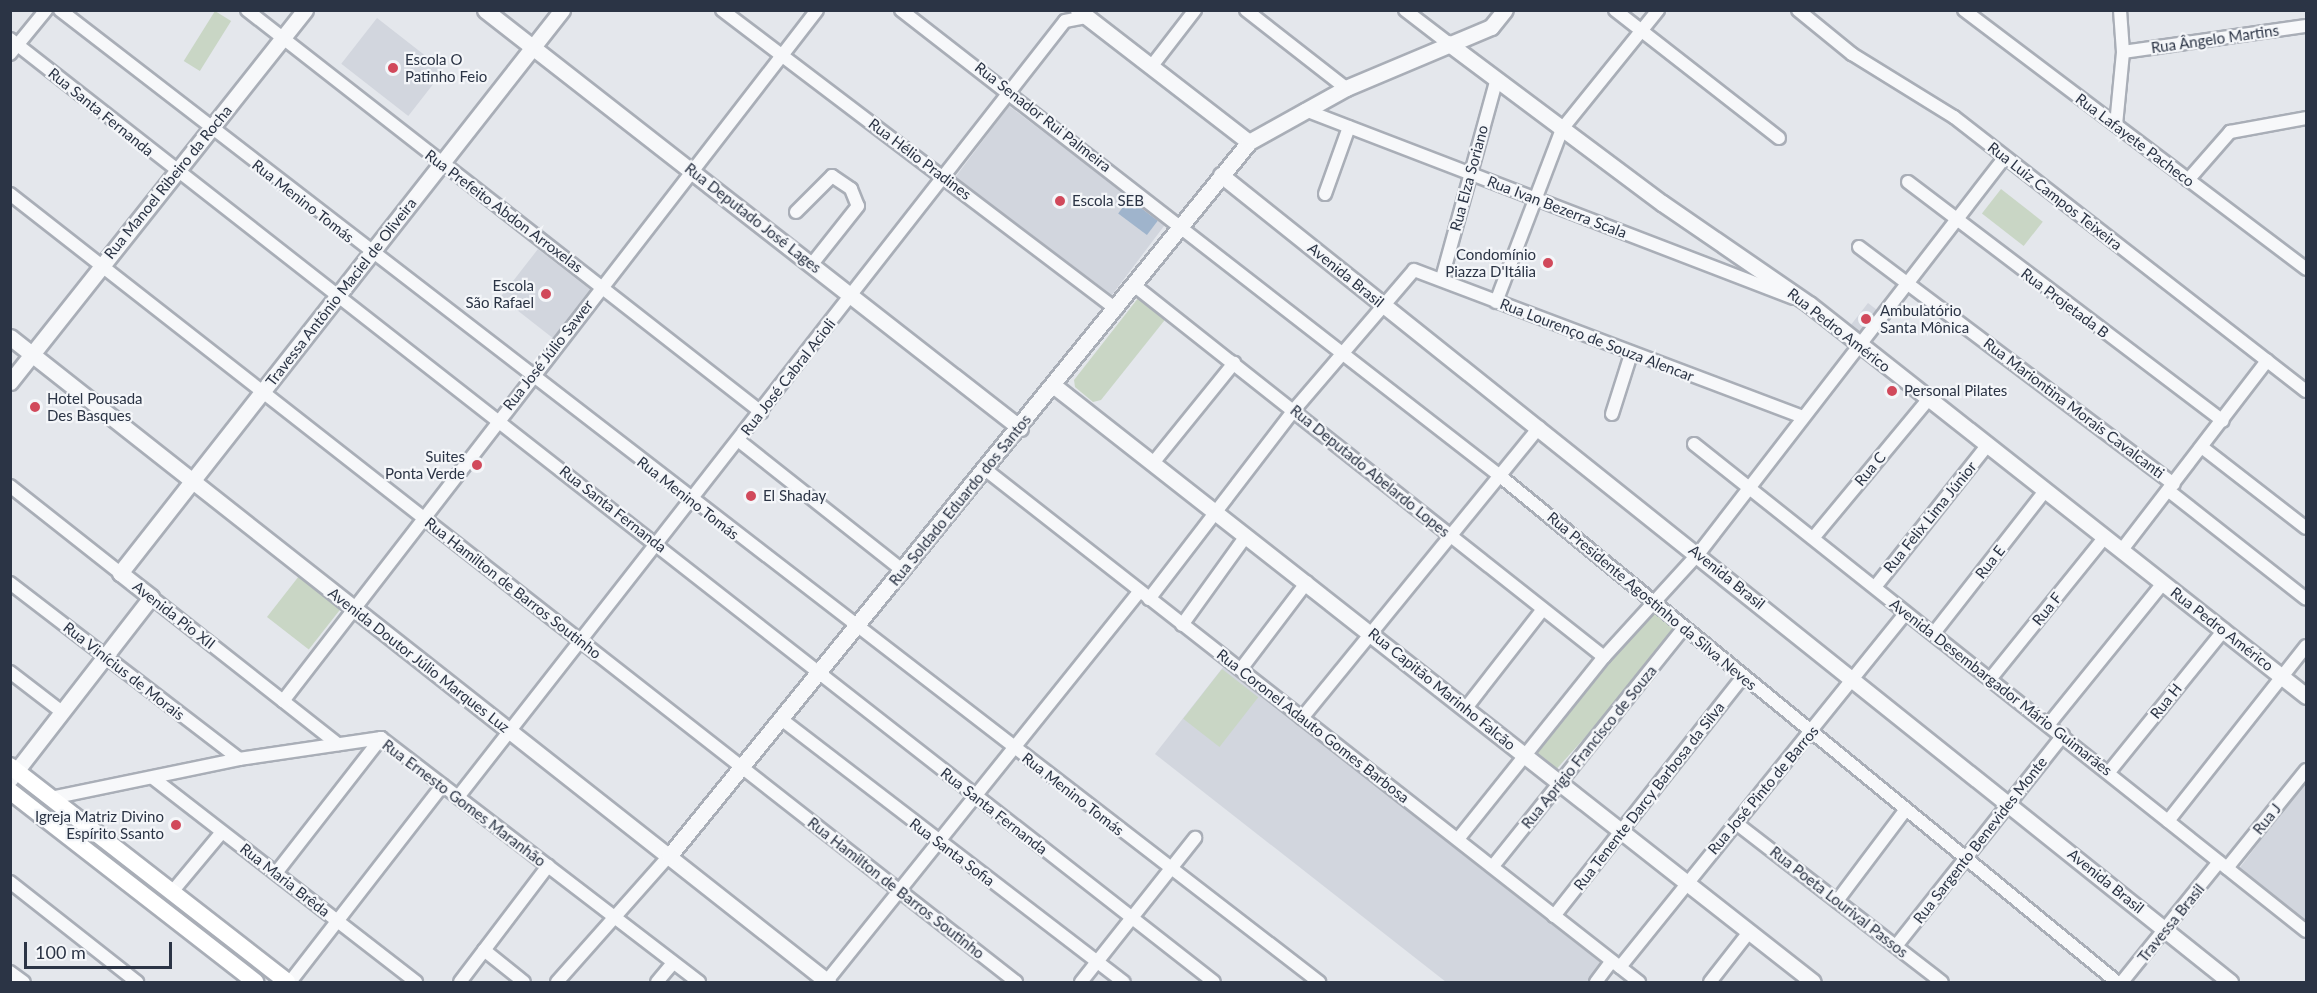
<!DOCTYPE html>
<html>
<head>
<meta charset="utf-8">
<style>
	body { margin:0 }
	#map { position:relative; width:2317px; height:993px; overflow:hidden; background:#e4e7ec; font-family:Lato,sans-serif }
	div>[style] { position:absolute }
	.built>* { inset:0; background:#d2d6de; transform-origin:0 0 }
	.green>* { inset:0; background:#c9d6c5; transform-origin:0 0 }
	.water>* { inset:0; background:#9fb4cc; transform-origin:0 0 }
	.roads { filter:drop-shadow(2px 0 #a9aeb7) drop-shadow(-2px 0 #a9aeb7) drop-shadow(0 2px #a9aeb7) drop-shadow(0 -2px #a9aeb7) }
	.minor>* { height:12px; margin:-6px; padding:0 6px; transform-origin:6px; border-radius:6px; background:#f7f8fa }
	.tertiary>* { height:15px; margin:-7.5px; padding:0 7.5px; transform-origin:7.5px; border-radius:7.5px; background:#f7f8fa }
	.secondary>* { height:16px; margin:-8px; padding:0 8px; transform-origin:8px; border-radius:8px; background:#fff }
	.dots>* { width:16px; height:16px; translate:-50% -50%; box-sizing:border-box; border:3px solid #f4f6f9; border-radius:50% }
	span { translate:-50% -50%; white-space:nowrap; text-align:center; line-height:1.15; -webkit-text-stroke:4.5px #f4f6f9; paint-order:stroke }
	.street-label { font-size:15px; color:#2b3445 }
	.poi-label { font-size:15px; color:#2b3445 }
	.left { translate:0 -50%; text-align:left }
	.right { translate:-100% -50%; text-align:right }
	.frame { position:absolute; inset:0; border:12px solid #2b3445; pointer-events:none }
	.scale { position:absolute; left:24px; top:942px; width:148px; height:27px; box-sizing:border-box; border:3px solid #2b3445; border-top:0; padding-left:8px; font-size:18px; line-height:21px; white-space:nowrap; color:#2b3445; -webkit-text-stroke:4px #f4f6f9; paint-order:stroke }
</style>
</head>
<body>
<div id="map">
	<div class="built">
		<i style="left:377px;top:18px;width:85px;height:58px;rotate:38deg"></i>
		<i style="left:1009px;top:106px;width:196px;height:89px;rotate:37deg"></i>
		<i style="left:538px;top:249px;width:70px;height:61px;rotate:38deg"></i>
		<i style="left:1868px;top:303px;width:16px;height:27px;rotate:38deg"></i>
		<i style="clip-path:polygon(1224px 666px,1607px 968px,1595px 982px,1446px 982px,1155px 754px)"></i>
		<i style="clip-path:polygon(2306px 781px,2306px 925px,2238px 870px)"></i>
	</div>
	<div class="green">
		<i style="left:215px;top:11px;width:19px;height:59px;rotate:32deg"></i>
		<i style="left:2001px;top:189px;width:53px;height:31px;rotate:38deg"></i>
		<i style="clip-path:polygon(1139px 297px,1165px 313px,1164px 321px,1101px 400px,1093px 402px,1075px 387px,1074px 380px)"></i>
		<i style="left:299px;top:576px;width:53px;height:52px;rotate:38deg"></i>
		<i style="left:1654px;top:601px;width:40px;height:202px;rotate:42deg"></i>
		<i style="left:1222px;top:669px;width:46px;height:63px;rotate:38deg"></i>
	</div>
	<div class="water">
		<i style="left:1129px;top:199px;width:36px;height:18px;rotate:37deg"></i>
	</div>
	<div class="roads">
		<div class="minor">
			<i style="left:60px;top:10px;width:1591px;rotate:37.67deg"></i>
			<i style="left:247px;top:10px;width:653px;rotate:38.03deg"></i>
			<i style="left:722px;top:10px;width:495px;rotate:37.2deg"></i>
			<i style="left:901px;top:10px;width:759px;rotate:37.88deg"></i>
			<i style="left:1500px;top:476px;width:798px;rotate:39.36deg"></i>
			<i style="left:1246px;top:10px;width:127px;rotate:38deg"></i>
			<i style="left:1405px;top:10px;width:54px;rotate:37.5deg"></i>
			<i style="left:1615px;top:10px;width:208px;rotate:38deg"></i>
			<i style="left:1798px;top:10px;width:70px;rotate:39.2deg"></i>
			<i style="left:1852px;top:54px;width:120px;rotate:31.7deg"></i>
			<i style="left:1954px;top:117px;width:446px;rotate:37.9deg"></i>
			<i style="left:1964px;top:10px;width:429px;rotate:37.1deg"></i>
			<i style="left:10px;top:39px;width:1529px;rotate:38.07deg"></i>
			<i style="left:2123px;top:52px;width:185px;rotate:-8.1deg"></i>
			<i style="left:10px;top:54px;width:57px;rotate:-50.7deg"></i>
			<i style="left:1151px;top:67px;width:72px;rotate:-52.3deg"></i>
			<i style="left:1305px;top:110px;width:524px;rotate:21.03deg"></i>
			<i style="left:2116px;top:125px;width:73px;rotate:-84.5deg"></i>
			<i style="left:2123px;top:52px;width:42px;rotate:-94.1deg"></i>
			<i style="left:2188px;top:180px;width:64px;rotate:-48.8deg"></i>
			<i style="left:2230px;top:132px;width:77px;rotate:-10.4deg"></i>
			<i style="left:1908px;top:182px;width:395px;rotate:37.2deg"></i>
			<i style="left:10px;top:194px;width:1278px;rotate:38.07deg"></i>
			<i style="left:1325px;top:194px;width:71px;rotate:-70.3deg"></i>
			<i style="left:796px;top:212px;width:51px;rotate:-45deg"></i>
			<i style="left:832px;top:176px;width:23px;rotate:34deg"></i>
			<i style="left:851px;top:189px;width:18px;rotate:68deg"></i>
			<i style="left:858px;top:206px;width:74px;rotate:128.4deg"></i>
			<i style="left:1859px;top:247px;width:394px;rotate:37deg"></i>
			<i style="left:1442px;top:278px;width:206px;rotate:-74.6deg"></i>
			<i style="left:1135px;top:286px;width:598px;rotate:38.35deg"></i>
			<i style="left:1496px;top:302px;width:185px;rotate:-69.1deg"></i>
			<i style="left:1562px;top:129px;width:153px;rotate:-51.1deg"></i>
			<i style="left:1612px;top:414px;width:63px;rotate:-72.4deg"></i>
			<i style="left:738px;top:440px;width:211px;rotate:38.4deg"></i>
			<i style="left:1694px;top:444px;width:782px;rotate:38.51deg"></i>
			<i style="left:2203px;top:448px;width:130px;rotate:37.8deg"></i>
			<i style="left:1153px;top:463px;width:129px;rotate:-51deg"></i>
			<i style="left:986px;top:470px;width:830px;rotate:38.1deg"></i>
			<i style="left:10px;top:486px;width:140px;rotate:38.3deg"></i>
			<i style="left:2169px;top:491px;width:174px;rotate:38.2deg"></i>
			<i style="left:1814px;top:537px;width:177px;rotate:-50.3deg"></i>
			<i style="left:2121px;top:551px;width:240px;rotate:-52.5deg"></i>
			<i style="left:10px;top:583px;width:289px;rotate:37.5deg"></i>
			<i style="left:1875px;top:587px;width:179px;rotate:-51.6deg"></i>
			<i style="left:151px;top:597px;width:238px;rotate:38.2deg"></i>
			<i style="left:1149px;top:599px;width:238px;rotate:-52.5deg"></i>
			<i style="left:1294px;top:410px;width:184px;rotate:-49.4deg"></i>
			<i style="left:1414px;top:270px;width:415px;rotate:20.7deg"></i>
			<i style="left:1182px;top:625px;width:110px;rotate:-54.3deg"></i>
			<i style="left:1934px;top:633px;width:180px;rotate:-52deg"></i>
			<i style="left:1241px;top:669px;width:109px;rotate:-52.8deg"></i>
			<i style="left:10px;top:672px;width:66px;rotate:37.6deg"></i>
			<i style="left:1991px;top:678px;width:179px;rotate:-51.1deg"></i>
			<i style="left:283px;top:701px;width:873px;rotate:-52.3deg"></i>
			<i style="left:1466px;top:708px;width:125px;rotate:-52.1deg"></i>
			<i style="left:1302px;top:718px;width:375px;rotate:-50.8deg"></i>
			<i style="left:781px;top:719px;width:432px;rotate:37.5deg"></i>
			<i style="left:2049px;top:724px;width:181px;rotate:-51deg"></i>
			<i style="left:2109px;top:772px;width:183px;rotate:-51deg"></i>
			<i style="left:153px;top:778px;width:333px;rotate:37.8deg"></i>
			<i style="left:458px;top:797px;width:985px;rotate:-51.97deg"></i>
			<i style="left:1065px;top:21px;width:21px;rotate:-11deg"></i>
			<i style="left:51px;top:798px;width:192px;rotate:-11.7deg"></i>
			<i style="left:239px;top:759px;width:144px;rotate:-8.4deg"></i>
			<i style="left:381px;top:738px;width:401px;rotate:37.5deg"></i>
			<i style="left:2168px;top:821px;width:223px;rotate:-51.7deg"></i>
			<i style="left:1736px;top:823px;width:260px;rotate:37.7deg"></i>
			<i style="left:1458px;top:839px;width:233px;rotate:-51.3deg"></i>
			<i style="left:1604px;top:657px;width:141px;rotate:-47.6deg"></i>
			<i style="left:1699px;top:553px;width:500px;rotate:-52.31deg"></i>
			<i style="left:1493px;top:866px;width:305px;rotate:-51.3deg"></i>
			<i style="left:2227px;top:868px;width:126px;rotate:-51.1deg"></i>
			<i style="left:276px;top:873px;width:171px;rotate:-52.1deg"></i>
			<i style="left:10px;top:882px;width:162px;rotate:38.2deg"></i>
			<i style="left:172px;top:892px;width:78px;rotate:-50.2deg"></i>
			<i style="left:1837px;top:901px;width:115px;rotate:-53.1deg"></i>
			<i style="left:1554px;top:916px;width:305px;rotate:-51.7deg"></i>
			<i style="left:1896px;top:946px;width:269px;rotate:-51.6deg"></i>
			<i style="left:484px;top:950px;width:51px;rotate:38.7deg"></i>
			<i style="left:1620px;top:967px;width:455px;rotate:-51.1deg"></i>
			<i style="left:10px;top:972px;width:17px;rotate:36deg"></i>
			<i style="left:290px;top:982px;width:249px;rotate:-52.2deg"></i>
			<i style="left:460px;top:982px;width:146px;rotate:-52.8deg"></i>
			<i style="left:557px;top:982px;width:169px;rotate:-48.4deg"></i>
			<i style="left:657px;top:982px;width:25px;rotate:-50deg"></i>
			<i style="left:826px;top:982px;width:500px;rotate:-51.25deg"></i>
			<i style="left:1081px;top:982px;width:184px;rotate:-51.6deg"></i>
			<i style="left:1596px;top:982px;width:26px;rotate:-53deg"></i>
			<i style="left:1710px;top:982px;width:63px;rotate:-52deg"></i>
			<i style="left:2122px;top:982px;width:154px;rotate:-51.1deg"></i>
		</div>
		<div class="tertiary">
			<i style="left:485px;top:10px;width:679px;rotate:38deg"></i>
			<i style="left:1078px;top:10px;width:216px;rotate:37.7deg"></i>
			<i style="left:1448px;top:43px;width:267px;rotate:36.8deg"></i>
			<i style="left:1662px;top:203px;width:178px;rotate:34.5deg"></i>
			<i style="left:1809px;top:304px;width:633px;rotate:38.26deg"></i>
			<i style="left:1221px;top:175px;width:1292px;rotate:38.65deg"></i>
			<i style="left:10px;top:337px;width:1042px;rotate:38.26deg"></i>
			<i style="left:10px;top:382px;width:475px;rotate:-51.6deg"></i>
			<i style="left:1053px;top:385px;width:966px;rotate:38.15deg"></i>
			<i style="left:10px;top:779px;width:230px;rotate:-52.2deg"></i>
			<i style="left:151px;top:597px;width:39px;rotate:-142deg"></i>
			<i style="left:120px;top:573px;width:716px;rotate:-51.87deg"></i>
			<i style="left:669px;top:856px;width:920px;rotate:-50.91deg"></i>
			<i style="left:1249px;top:142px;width:111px;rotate:-29.1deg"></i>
			<i style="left:1346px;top:88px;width:157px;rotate:-22.8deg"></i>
			<i style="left:1491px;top:27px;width:22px;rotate:-51deg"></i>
		</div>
		<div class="secondary">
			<i style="left:10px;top:766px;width:351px;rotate:37.9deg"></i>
			<i style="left:10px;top:791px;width:311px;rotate:37.9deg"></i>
		</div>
	</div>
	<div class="dots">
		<i style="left:393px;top:68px;background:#d1495b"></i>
		<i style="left:1060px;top:201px;background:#d1495b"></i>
		<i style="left:1548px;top:263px;background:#d1495b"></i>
		<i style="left:546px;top:294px;background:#d1495b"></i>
		<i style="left:1866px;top:319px;background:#d1495b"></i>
		<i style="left:1892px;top:391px;background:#d1495b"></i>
		<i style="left:35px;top:407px;background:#d1495b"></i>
		<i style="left:477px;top:465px;background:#d1495b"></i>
		<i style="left:751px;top:496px;background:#d1495b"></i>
		<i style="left:176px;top:825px;background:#d1495b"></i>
	</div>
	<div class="street-label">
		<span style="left:2215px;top:39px;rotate:-8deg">Rua Ângelo Martins</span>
		<span style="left:101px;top:112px;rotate:39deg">Rua Santa Fernanda</span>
		<span style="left:1043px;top:117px;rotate:38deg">Rua Senador Rui Palmeira</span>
		<span style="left:2135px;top:140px;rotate:37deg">Rua Lafayete Pacheco</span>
		<span style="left:920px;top:159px;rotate:37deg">Rua Hélio Pradines</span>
		<span style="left:1469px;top:178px;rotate:-75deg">Rua Elza Soriano</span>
		<span style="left:168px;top:182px;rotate:-51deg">Rua Manoel Ribeiro da Rocha</span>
		<span style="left:2055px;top:196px;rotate:38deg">Rua Luiz Campos Teixeira</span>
		<span style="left:303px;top:201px;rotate:38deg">Rua Menino Tomás</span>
		<span style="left:1557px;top:207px;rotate:21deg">Rua Ivan Bezerra Scala</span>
		<span style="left:504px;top:211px;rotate:37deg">Rua Prefeito Abdon Arroxelas</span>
		<span style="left:753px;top:218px;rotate:38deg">Rua Deputado José Lages</span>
		<span style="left:1346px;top:275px;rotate:39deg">Avenida Brasil</span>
		<span style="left:341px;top:292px;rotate:-52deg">Travessa Antônio Maciel de Oliveira</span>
		<span style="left:2065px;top:303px;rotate:37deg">Rua Projetada B</span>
		<span style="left:1839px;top:330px;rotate:38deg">Rua Pedro Américo</span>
		<span style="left:1597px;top:340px;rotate:21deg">Rua Lourenço de Souza Alencar</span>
		<span style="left:548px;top:355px;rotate:-52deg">Rua José Júlio Sawer</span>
		<span style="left:788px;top:377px;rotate:-52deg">Rua José Cabral Acioli</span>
		<span style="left:2074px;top:408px;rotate:37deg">Rua Mariontina Morais Cavalcanti</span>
		<span style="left:1870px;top:469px;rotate:-50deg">Rua C</span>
		<span style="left:1370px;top:471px;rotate:39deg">Rua Deputado Abelardo Lopes</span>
		<span style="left:688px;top:498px;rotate:38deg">Rua Menino Tomás</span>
		<span style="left:960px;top:500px;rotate:-51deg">Rua Soldado Eduardo dos Santos</span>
		<span style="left:613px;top:509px;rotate:38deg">Rua Santa Fernanda</span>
		<span style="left:1930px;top:517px;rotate:-51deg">Rua Felix Lima Júnior</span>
		<span style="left:1990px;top:562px;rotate:-52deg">Rua E</span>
		<span style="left:1727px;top:577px;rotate:39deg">Avenida Brasil</span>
		<span style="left:513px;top:588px;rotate:38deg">Rua Hamilton de Barros Soutinho</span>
		<span style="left:1652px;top:601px;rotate:40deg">Rua Presidente Agostinho da Silva Neves</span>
		<span style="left:2047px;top:609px;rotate:-51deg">Rua F</span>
		<span style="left:174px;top:615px;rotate:38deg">Avenida Pio XII</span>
		<span style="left:2222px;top:629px;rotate:38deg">Rua Pedro Américo</span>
		<span style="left:419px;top:660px;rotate:38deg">Avenida Doutor Júlio Marques Luz</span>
		<span style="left:124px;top:671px;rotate:38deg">Rua Vinícius de Morais</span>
		<span style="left:2001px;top:687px;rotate:38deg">Avenida Desembargador Mário Guimarães</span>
		<span style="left:1442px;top:689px;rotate:39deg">Rua Capitão Marinho Falcão</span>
		<span style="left:2166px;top:701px;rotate:-51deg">Rua H</span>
		<span style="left:1313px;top:726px;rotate:38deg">Rua Coronel Adauto Gomes Barbosa</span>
		<span style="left:1589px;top:747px;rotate:-51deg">Rua Aprígio Francisco de Souza</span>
		<span style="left:1763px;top:790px;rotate:-50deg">Rua José Pinto de Barros</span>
		<span style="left:1073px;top:794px;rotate:38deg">Rua Menino Tomás</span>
		<span style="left:1649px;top:796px;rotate:-52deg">Rua Tenente Darcy Barbosa da Silva</span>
		<span style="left:464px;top:803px;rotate:37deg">Rua Ernesto Gomes Maranhão</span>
		<span style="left:994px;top:811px;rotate:38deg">Rua Santa Fernanda</span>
		<span style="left:2267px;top:819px;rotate:-51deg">Rua J</span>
		<span style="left:1980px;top:840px;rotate:-52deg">Rua Sargento Benevides Monte</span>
		<span style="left:952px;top:852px;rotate:37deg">Rua Santa Sofia</span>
		<span style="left:285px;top:880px;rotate:38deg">Rua Maria Brêda</span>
		<span style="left:2106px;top:881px;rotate:39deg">Avenida Brasil</span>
		<span style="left:896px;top:888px;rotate:38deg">Rua Hamilton de Barros Soutinho</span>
		<span style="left:1839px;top:902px;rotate:38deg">Rua Poeta Lourival Passos</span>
		<span style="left:2171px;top:923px;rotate:-51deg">Travessa Brasil</span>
	</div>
	<div class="poi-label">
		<span class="left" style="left:405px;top:68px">Escola O<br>Patinho Feio</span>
		<span class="left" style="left:1072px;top:201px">Escola SEB</span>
		<span class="right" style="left:1536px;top:263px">Condomínio<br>Piazza D'Itália</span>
		<span class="right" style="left:534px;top:294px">Escola<br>São Rafael</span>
		<span class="left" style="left:1880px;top:319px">Ambulatório<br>Santa Mônica</span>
		<span class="left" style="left:1904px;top:391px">Personal Pilates</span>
		<span class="left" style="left:47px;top:407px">Hotel Pousada<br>Des Basques</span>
		<span class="right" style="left:465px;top:465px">Suites<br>Ponta Verde</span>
		<span class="left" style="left:763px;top:496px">El Shaday</span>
		<span class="right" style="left:164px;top:825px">Igreja Matriz Divino<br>Espírito Ssanto</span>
	</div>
	<div class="frame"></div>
	<div class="scale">100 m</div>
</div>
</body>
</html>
